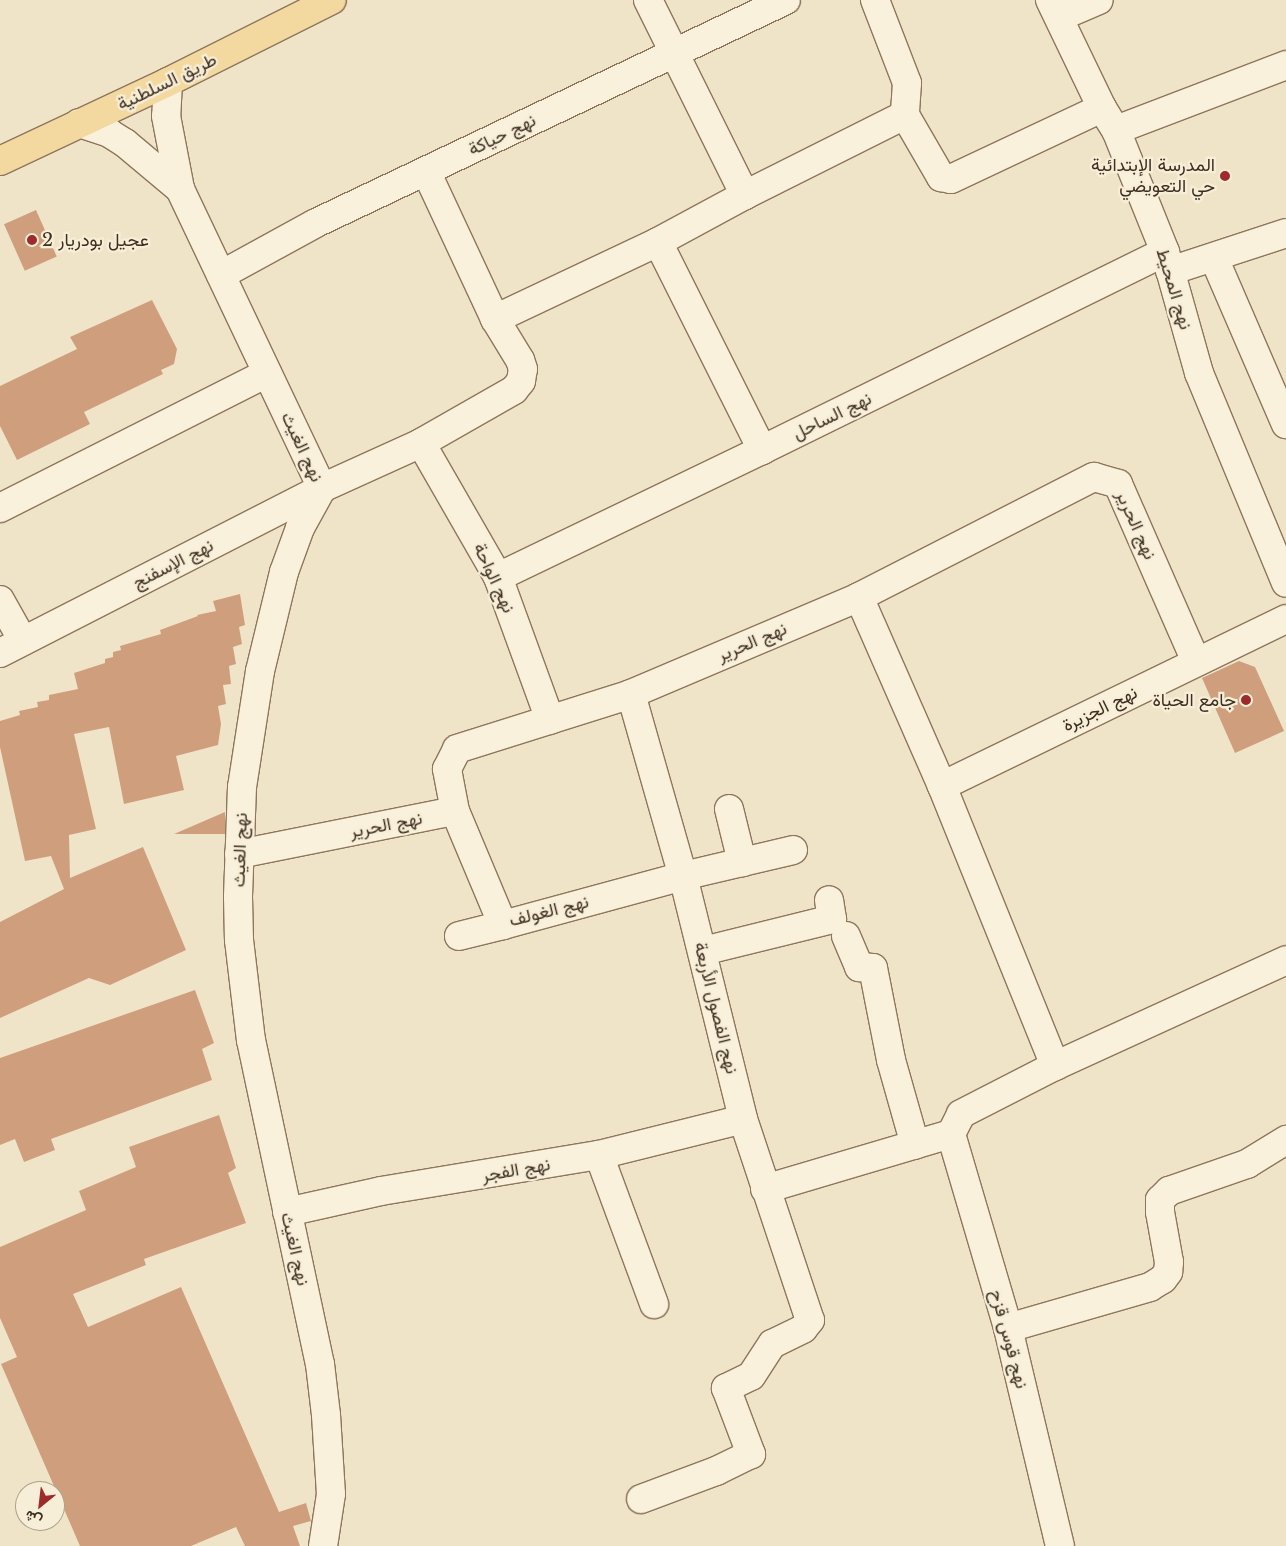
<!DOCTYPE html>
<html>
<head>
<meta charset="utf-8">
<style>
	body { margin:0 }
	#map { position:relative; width:1286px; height:1546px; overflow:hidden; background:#f0e4c8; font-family:"Libre Baskerville",Vazirmatn,serif }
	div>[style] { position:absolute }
	.building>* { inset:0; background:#cf9f7d; transform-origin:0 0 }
	.roads { filter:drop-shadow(1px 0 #8d765c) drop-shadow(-1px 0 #8d765c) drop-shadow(0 1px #8d765c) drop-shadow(0 -1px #8d765c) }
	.minor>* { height:28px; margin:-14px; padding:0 14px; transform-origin:14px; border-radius:14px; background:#faf1dc }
	.major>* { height:28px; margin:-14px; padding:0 14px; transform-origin:14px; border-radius:14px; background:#f3d9a0 }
	.dots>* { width:14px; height:14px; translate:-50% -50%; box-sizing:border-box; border:2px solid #f7eed8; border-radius:50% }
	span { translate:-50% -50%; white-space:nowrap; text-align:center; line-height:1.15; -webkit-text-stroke:4.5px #f7eed8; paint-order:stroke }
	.street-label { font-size:18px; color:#3d2e20 }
	.poi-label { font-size:18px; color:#3d2e20 }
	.right { translate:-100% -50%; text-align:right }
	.left { translate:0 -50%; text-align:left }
	.north { position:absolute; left:15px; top:1481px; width:50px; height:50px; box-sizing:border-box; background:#f7eed8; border:1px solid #ada18e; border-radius:50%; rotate:209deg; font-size:14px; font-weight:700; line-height:20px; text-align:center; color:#3d2e20 }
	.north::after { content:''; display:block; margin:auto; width:18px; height:22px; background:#9e2a2b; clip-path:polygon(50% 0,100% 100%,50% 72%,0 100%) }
</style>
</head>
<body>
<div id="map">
	<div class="building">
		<i style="left:36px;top:210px;width:51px;height:35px;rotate:66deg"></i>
		<i style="clip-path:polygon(152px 300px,177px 349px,174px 364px,161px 370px,163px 374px,84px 412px,90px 424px,17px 460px,0 426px,0 386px,77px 349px,70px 337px)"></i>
		<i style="clip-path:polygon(240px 594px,245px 625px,239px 627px,242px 644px,233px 647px,236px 664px,229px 666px,231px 684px,223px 685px,226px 704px,218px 706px,221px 724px,218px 745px,176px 756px,184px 790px,124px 804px,109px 727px,74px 734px,96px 829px,69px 835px,70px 878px,143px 847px,186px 950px,110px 985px,89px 978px,0 1018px,0 922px,64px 889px,51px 856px,25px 861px,0 747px,0 721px,20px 715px,19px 711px,38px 707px,37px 702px,49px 700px,49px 695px,78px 689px,74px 673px,105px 663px,105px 659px,113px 657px,113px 652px,121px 650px,120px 646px,161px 634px,160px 630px,198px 616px,197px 615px,216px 611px,213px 601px)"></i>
		<i style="clip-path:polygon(1239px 661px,1255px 667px,1284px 731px,1235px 753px,1202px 678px)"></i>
		<i style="clip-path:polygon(225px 812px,225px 834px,174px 834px)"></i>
		<i style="clip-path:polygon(195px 990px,214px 1043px,202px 1049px,212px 1080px,51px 1139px,55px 1150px,24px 1162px,15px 1139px,0 1145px,0 1058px)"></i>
		<i style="clip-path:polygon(219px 1115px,236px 1168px,228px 1173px,246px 1223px,144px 1259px,146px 1265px,73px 1294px,88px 1327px,181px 1287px,279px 1512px,306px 1503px,311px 1521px,293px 1526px,300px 1546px,245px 1546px,236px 1527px,191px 1546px,80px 1546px,1px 1364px,17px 1357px,0 1318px,0 1247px,86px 1210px,79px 1191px,136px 1167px,129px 1147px)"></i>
	</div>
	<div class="roads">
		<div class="minor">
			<i style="left:648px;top:0;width:218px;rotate:63.6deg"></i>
			<i style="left:875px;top:0;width:89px;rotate:68.9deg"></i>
			<i style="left:907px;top:83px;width:32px;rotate:94deg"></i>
			<i style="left:905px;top:115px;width:72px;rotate:59.9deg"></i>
			<i style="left:941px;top:177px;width:10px;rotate:11deg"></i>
			<i style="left:951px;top:179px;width:167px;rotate:-25.2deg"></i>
			<i style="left:1050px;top:0;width:120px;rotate:64.3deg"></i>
			<i style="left:1102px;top:108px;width:26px;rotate:58deg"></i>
			<i style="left:1116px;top:130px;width:131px;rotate:68.1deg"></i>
			<i style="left:1165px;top:252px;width:126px;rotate:74.3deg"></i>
			<i style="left:1199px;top:373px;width:227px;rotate:67.5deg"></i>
			<i style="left:1059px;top:17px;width:43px;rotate:-23deg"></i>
			<i style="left:168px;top:82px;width:34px;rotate:93deg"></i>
			<i style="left:166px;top:116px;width:74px;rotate:79.1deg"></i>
			<i style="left:180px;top:189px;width:331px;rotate:64.6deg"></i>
			<i style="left:322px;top:488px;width:46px;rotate:118.8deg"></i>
			<i style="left:300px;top:528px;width:47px;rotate:110deg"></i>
			<i style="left:284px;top:572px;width:102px;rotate:103.6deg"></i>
			<i style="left:260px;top:671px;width:117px;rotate:98.8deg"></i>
			<i style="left:242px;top:787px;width:110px;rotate:92.1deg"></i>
			<i style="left:238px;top:897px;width:43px;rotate:88.7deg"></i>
			<i style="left:239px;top:940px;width:101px;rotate:83.2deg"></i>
			<i style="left:251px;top:1040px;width:331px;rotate:78deg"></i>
			<i style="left:320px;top:1364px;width:51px;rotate:83.3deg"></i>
			<i style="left:326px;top:1415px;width:79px;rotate:86.4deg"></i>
			<i style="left:331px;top:1494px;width:53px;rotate:98.7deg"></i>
			<i style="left:79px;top:123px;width:32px;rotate:18deg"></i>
			<i style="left:109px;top:133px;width:19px;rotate:32deg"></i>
			<i style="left:125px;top:143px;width:72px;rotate:39.9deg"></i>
			<i style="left:1116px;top:130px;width:182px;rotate:-20.9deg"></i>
			<i style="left:658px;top:242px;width:233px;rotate:63.4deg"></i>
			<i style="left:1214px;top:258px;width:181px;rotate:66.6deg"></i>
			<i style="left:1170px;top:271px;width:122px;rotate:-18.1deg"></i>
			<i style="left:221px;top:275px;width:108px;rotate:-28.7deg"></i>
			<i style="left:316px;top:223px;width:520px;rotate:-25.38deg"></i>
			<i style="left:495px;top:319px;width:180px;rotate:-25.3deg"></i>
			<i style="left:658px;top:242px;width:99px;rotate:-28.4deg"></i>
			<i style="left:745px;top:195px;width:179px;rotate:-26.6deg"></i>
			<i style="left:421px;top:443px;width:155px;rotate:60.1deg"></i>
			<i style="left:498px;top:577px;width:152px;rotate:70deg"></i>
			<i style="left:0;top:508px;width:299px;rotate:-26.8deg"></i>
			<i style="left:498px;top:577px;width:293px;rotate:-25.7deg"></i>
			<i style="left:762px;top:450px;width:449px;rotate:-26.2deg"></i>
			<i style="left:859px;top:597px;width:206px;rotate:66.3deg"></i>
			<i style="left:942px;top:786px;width:302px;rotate:68deg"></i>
			<i style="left:0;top:600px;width:47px;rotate:60.7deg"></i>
			<i style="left:0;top:653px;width:362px;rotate:-27.1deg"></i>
			<i style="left:322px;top:488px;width:109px;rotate:-24.4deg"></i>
			<i style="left:421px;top:443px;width:107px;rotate:-29.7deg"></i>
			<i style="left:514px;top:390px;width:11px;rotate:-52deg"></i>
			<i style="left:521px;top:381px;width:12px;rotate:-81deg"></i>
			<i style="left:523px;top:369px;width:9px;rotate:-108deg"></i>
			<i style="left:520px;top:360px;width:48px;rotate:-121.4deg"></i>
			<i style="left:495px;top:319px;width:163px;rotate:-115deg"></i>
			<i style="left:631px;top:694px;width:189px;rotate:74.1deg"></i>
			<i style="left:683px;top:876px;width:250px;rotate:76.1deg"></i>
			<i style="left:743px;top:1119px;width:212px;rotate:71.6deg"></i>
			<i style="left:810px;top:1320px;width:11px;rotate:128deg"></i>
			<i style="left:803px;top:1329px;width:34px;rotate:154deg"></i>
			<i style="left:772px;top:1344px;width:38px;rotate:123deg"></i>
			<i style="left:751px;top:1376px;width:28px;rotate:154deg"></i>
			<i style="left:726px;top:1388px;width:71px;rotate:69.3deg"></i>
			<i style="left:751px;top:1454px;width:39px;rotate:154deg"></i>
			<i style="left:716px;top:1471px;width:80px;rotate:159.5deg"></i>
			<i style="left:942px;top:786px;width:382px;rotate:-25.9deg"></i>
			<i style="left:729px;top:809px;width:55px;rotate:76.2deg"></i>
			<i style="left:455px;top:811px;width:124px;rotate:67.2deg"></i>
			<i style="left:503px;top:925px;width:187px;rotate:-15.2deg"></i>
			<i style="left:683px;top:876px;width:113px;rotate:-13.3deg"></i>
			<i style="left:239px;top:854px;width:220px;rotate:-11.3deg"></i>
			<i style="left:455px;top:811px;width:43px;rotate:-100.8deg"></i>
			<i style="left:447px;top:769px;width:22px;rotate:-63deg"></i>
			<i style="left:457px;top:749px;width:182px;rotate:-17.5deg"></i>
			<i style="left:631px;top:694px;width:248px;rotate:-23deg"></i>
			<i style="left:859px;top:597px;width:264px;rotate:-27.1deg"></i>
			<i style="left:1094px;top:477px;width:25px;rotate:16deg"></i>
			<i style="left:1118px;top:484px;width:194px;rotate:66.3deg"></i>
			<i style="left:459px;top:936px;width:45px;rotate:-14deg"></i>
			<i style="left:846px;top:936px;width:34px;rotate:67deg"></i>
			<i style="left:859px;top:967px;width:14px;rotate:4deg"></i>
			<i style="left:873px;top:968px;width:94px;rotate:78.9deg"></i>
			<i style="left:891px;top:1060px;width:88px;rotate:74.2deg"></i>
			<i style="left:703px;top:951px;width:133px;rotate:-13.9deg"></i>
			<i style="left:832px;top:919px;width:19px;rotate:-99deg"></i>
			<i style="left:951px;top:1134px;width:202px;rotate:73.6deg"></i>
			<i style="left:1008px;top:1328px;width:224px;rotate:76.6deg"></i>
			<i style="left:599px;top:1155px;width:159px;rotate:69.7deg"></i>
			<i style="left:765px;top:1189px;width:194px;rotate:-16.5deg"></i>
			<i style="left:951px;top:1134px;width:22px;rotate:-63deg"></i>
			<i style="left:961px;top:1114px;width:106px;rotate:-27.1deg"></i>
			<i style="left:1055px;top:1066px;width:254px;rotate:-24.6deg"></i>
			<i style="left:287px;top:1212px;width:96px;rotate:-12.6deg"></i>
			<i style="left:381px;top:1191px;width:221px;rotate:-9.4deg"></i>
			<i style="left:599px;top:1155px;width:148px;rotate:-14deg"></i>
			<i style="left:1008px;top:1328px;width:148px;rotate:-16.1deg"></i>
			<i style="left:1150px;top:1287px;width:15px;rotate:-32deg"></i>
			<i style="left:1163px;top:1279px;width:9px;rotate:-54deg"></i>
			<i style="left:1168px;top:1272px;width:10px;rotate:-84deg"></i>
			<i style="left:1169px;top:1262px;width:51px;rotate:-100.2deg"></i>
			<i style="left:1160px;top:1212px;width:12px;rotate:-90deg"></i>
			<i style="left:1160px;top:1200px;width:13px;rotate:-45deg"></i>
			<i style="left:1169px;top:1191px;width:83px;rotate:-19.1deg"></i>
			<i style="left:1247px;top:1164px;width:46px;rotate:-31.6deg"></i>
		</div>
		<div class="major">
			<i style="left:0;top:161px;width:186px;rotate:-25.2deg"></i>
			<i style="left:168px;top:82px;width:183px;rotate:-26.6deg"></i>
		</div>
	</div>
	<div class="dots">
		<i style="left:1225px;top:176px;background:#9e2a2b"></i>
		<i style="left:32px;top:240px;background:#9e2a2b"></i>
		<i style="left:1246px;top:700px;background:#9e2a2b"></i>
	</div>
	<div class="street-label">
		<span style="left:167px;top:82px;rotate:-26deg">طريق السلطنية</span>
		<span style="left:502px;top:135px;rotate:-26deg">نهج حياكة</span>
		<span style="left:1174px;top:289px;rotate:73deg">نهج المحيط</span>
		<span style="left:832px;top:416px;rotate:-26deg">نهج الساحل</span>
		<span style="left:302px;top:447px;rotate:65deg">نهج الغيث</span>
		<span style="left:1136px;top:525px;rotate:66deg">نهج الحرير</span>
		<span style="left:173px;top:564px;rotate:-27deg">نهج الإسفنج</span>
		<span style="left:494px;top:578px;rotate:65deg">نهج الواحة</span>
		<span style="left:752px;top:642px;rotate:-23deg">نهج الحرير</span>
		<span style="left:1100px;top:709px;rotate:-26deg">نهج الجزيرة</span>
		<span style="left:386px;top:825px;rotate:-11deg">نهج الحرير</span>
		<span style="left:240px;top:850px;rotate:-88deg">نهج الغيث</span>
		<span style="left:549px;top:911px;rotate:-14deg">نهج الغولف</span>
		<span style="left:716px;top:1008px;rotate:76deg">نهج الفصول الأربعة</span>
		<span style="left:516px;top:1170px;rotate:-10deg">نهج الفجر</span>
		<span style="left:295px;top:1249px;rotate:77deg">نهج الغيث</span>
		<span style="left:1009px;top:1339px;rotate:75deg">نهج قوس قزح</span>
	</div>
	<div class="poi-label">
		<span class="right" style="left:1215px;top:176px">المدرسة الإبتدائية<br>حي التعويضي</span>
		<span class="left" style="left:42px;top:240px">عجيل بودريار 2</span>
		<span class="right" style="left:1236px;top:700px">جامع الحياة</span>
	</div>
	<div class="north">ش</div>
</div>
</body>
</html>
